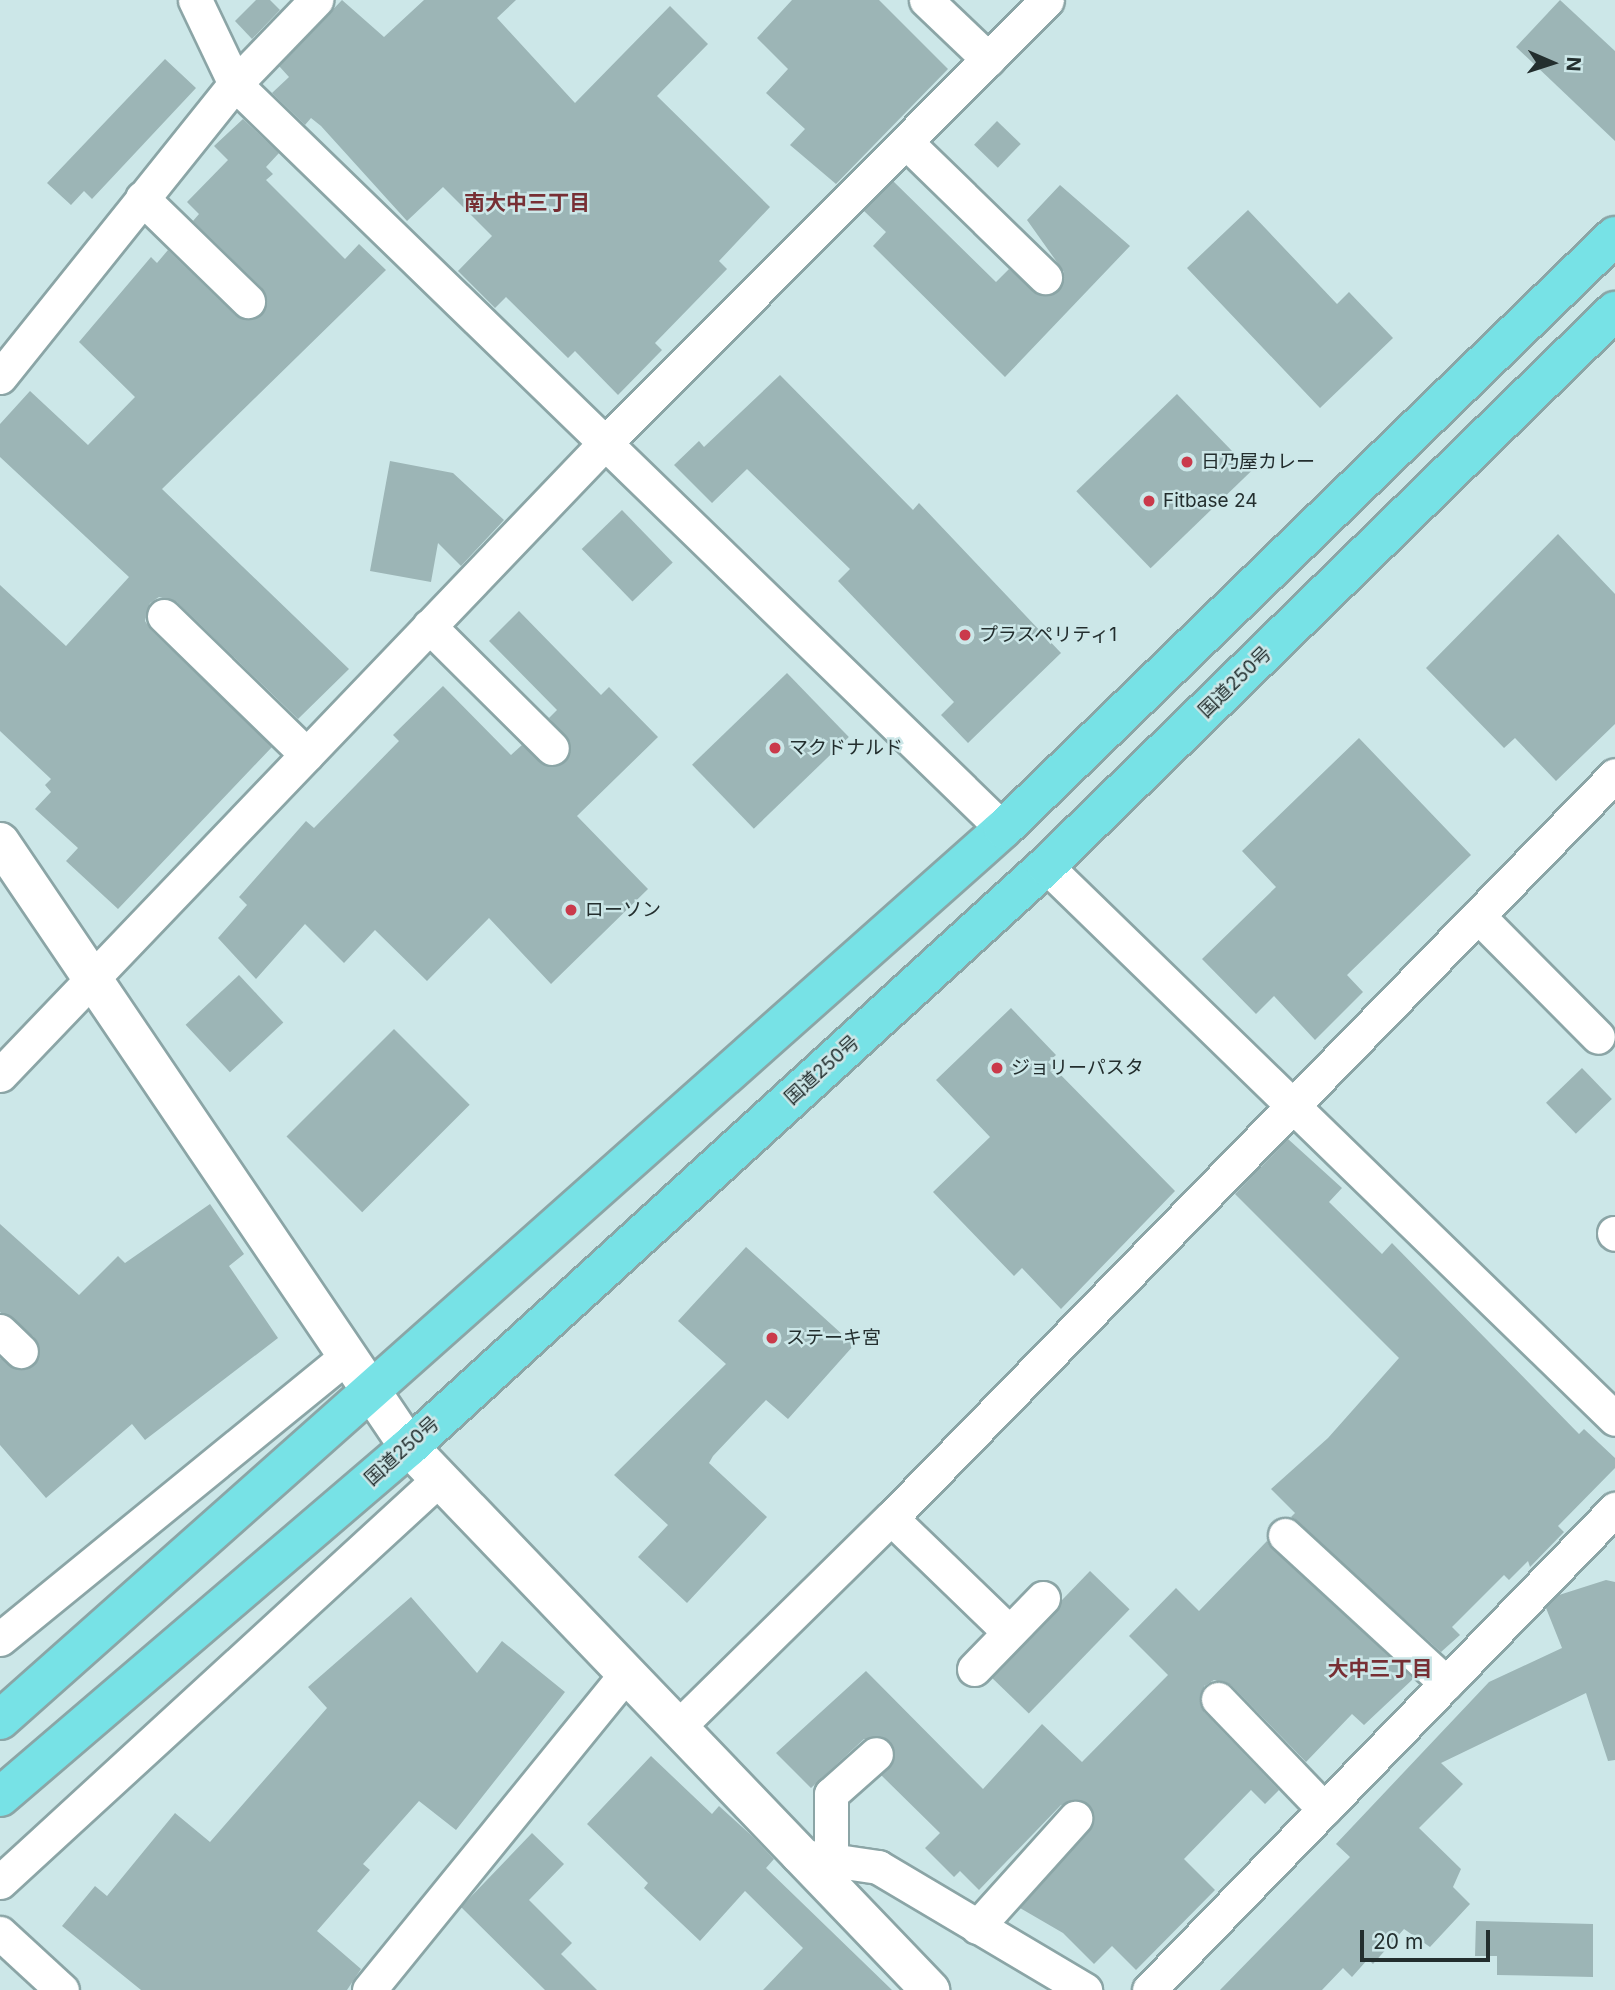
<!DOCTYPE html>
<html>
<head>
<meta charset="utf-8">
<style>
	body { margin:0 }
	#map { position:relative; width:1615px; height:1990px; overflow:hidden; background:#cce7e8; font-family:Inter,"Noto Sans JP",sans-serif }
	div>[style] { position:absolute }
	.building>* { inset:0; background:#9cb5b6; transform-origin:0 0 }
	.roads { filter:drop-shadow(2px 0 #8ba5a6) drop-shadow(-2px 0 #8ba5a6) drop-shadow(0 2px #8ba5a6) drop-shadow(0 -2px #8ba5a6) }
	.minor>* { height:33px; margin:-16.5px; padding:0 16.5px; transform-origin:16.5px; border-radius:16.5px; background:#fff }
	.tertiary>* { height:38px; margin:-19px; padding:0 19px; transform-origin:19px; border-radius:19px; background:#fff }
	.trunk>* { height:38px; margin:-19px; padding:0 19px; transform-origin:19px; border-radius:19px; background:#77e2e6 }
	.dots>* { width:19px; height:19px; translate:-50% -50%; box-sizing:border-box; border:4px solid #cce7e8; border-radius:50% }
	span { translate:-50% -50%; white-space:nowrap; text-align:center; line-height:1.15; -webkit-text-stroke:5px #cce7e8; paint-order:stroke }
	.poi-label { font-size:19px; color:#232e2e }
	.left { translate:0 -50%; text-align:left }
	.street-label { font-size:19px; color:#232e2e }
	.neighbourhood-label { font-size:21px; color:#772f34; font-weight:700 }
	.north { position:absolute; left:1517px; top:28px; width:70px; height:70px; -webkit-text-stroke:5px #cce7e8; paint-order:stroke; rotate:93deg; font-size:19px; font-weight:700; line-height:28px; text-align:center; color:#232e2e }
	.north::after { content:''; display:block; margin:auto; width:24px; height:32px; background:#232e2e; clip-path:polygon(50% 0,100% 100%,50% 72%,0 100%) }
	.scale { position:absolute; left:1360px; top:1930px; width:130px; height:32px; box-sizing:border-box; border:4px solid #232e2e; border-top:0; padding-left:9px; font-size:21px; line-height:24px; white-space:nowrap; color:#232e2e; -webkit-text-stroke:5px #cce7e8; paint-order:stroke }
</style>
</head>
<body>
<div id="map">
	<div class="building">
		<i style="clip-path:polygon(256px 0,270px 0,280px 10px,252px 39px,235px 21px)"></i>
		<i style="clip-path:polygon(342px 0,384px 37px,424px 0,516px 0,497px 18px,575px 103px,670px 6px,708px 44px,657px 96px,770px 207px,719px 261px,727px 269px,655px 343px,662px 350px,618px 395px,575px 351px,568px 358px,506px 297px,495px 308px,458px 271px,492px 236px,443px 187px,407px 221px,321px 126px,311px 118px,305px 125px,272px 93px,289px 77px,279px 66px)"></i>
		<i style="clip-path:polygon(792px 0,879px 0,948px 69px,836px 184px,790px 145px,805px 129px,766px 93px,788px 69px,757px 38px)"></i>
		<i style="clip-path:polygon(1560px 0,1615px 51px,1615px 141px,1516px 47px)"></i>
		<i style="clip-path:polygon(165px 59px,196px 88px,92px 199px,84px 191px,71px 205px,47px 183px)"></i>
		<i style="clip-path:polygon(243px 119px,279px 153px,266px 167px,273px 174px,266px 180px,345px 259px,359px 244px,386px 270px,162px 489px,349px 669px,298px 719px,177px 602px,159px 597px,150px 603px,145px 621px,151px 630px,272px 747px,118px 909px,66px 861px,78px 848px,35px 809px,51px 792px,45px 785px,51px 779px,0 731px,0 585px,66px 646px,129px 577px,0 457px,0 424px,30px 391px,88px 445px,135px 397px,79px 342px,151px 257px,157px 263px,168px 250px,235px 315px,253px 320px,262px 314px,262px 288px,193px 221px,199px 214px,187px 202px,228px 160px,214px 146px)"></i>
		<i style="left:997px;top:121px;width:33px;height:33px;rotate:44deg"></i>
		<i style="clip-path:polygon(893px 181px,996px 282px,1009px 269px,1040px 295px,1058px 291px,1064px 272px,1027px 220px,1060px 185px,1130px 246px,1005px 377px,873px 246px,886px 232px,864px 211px)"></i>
		<i style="clip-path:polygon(1248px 210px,1337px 304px,1349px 292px,1393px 338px,1320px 408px,1187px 268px)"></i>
		<i style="clip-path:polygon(780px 375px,913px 510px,919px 503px,1061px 653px,968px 743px,941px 715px,954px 702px,838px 581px,850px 569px,747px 469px,712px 503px,674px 465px,699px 441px,704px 447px)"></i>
		<i style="left:1177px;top:394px;width:107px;height:140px;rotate:46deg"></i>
		<i style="clip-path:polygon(390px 461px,453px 473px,504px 520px,461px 566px,438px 543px,431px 582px,370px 571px)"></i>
		<i style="left:622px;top:510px;width:73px;height:56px;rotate:46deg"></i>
		<i style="clip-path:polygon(1558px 534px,1615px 594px,1615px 724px,1556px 781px,1515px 738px,1504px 748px,1426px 668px)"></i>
		<i style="clip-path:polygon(519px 611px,601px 695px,609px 687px,658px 737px,577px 816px,648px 889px,551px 984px,489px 918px,427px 981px,375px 930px,344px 963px,305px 924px,256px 979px,218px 938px,247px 905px,239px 897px,306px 821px,314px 828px,399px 741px,393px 735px,443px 686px,511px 755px,522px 745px,546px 766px,566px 761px,570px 742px,549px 718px,557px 710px,489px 641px)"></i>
		<i style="left:787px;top:673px;width:89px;height:132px;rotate:46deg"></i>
		<i style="clip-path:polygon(1359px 738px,1471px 855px,1347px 975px,1363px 992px,1315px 1040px,1274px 996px,1256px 1014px,1202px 959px,1276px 887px,1242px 851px)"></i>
		<i style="left:239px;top:975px;width:65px;height:73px;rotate:47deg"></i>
		<i style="clip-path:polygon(1011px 1008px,1056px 1055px,1048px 1062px,1175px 1191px,1061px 1309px,1022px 1268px,1014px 1276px,933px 1192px,990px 1137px,936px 1080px)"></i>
		<i style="left:394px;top:1029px;width:107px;height:152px;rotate:45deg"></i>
		<i style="left:1582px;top:1068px;width:43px;height:50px;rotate:46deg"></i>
		<i style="clip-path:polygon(1288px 1139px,1342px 1188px,1329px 1202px,1382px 1254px,1392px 1243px,1579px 1434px,1584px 1429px,1615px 1458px,1615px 1468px,1558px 1526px,1564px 1532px,1530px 1567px,1528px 1561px,1509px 1580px,1504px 1575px,1452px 1627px,1460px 1635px,1441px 1652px,1291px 1517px,1295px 1513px,1271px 1489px,1328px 1438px,1399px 1358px,1235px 1194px)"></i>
		<i style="clip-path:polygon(210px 1204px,244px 1254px,229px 1266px,278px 1338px,145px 1440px,132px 1424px,46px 1498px,0 1445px,0 1358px,26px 1370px,40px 1355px,34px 1337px,0 1312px,0 1224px,79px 1295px,118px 1256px,125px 1263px)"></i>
		<i style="clip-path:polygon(746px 1247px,854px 1345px,788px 1419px,766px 1400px,713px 1456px,709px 1463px,767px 1517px,687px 1603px,638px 1557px,668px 1525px,614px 1475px,726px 1364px,678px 1321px)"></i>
		<i style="clip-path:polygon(1267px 1541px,1413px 1679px,1364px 1725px,1352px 1714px,1306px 1762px,1231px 1685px,1214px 1680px,1204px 1686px,1204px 1712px,1279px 1790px,1265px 1804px,1251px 1790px,1184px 1859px,1215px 1890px,1136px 1970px,1112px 1946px,1094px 1964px,1063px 1933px,1020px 1908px,1090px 1830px,1093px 1813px,1087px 1803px,1061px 1805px,979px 1890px,960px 1871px,954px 1877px,925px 1848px,940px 1833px,881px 1775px,894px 1759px,890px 1741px,864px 1739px,811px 1788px,776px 1753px,866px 1671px,983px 1789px,1042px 1724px,1082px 1762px,1168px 1675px,1129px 1636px,1176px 1588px,1199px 1611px)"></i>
		<i style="left:1090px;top:1571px;width:55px;height:145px;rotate:44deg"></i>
		<i style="clip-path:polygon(1606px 1580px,1615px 1582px,1615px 1760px,1608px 1761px,1586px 1693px,1441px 1763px,1463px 1784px,1419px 1828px,1461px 1869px,1453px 1887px,1470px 1904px,1430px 1947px,1404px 1929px,1373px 1964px,1368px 1959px,1352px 1977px,1343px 1968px,1322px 1990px,1220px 1990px,1350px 1857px,1336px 1844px,1489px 1682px,1562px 1648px,1546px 1608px,1559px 1595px)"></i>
		<i style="clip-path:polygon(411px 1597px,477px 1673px,502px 1641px,565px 1692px,456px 1830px,419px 1801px,363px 1864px,370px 1870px,317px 1931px,361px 1969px,347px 1990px,141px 1990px,62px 1926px,95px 1886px,107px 1896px,175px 1813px,210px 1842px,327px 1708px,308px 1687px)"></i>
		<i style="clip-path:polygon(651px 1756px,712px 1814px,719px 1806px,752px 1836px,774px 1859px,766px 1868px,892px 1990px,763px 1990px,803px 1948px,745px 1891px,700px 1941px,644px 1888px,648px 1883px,587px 1824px)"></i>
		<i style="clip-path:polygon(532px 1833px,564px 1864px,529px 1900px,572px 1943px,561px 1954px,597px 1990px,545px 1990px,461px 1907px)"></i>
		<i style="clip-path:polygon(1476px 1921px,1593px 1924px,1593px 1977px,1497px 1975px,1497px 1956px,1475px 1956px)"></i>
	</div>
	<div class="roads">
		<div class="minor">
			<i style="left:195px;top:0;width:93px;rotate:64.5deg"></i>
			<i style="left:235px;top:84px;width:1070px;rotate:44.13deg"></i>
			<i style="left:926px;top:0;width:86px;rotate:43.6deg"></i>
			<i style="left:906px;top:142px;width:194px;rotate:44.2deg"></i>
			<i style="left:142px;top:198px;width:148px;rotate:44.2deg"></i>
			<i style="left:0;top:377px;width:376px;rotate:-51.3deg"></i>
			<i style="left:235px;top:84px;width:117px;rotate:-46deg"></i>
			<i style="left:164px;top:616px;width:199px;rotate:44.2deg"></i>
			<i style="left:429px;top:626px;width:173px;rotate:44.8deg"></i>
			<i style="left:1046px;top:866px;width:793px;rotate:44.18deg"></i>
			<i style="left:1478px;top:916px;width:170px;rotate:45.2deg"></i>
			<i style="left:0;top:1075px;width:876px;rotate:-46.25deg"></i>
			<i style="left:606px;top:442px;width:624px;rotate:-45.06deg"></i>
			<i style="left:1614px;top:1233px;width:1px;rotate:45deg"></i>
			<i style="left:0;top:1331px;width:29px;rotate:44deg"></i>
			<i style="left:891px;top:1518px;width:164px;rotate:44deg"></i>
			<i style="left:1285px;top:1535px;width:219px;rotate:42.6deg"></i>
			<i style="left:0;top:1639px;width:446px;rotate:-39.2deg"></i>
			<i style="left:974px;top:1669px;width:99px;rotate:-45.8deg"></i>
			<i style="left:1218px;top:1699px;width:153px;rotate:46.1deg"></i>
			<i style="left:679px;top:1726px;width:297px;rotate:-44.5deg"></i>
			<i style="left:891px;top:1518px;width:1037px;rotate:-45.74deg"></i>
			<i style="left:797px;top:1855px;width:82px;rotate:8.4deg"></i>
			<i style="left:878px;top:1867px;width:241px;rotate:30.7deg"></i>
			<i style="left:831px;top:1860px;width:66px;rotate:-90deg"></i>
			<i style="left:831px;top:1794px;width:60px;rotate:-41.6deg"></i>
			<i style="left:0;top:1882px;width:596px;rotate:-42.55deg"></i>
			<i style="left:977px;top:1927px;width:147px;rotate:-48deg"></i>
			<i style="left:0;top:1933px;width:84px;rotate:42.6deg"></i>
			<i style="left:369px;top:1990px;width:409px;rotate:-50.9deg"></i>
			<i style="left:1149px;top:1990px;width:670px;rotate:-45.91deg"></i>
		</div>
		<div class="tertiary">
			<i style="left:0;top:842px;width:730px;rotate:55.94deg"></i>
			<i style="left:409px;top:1447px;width:753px;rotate:46.18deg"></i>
		</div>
		<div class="trunk">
			<i style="left:0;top:1720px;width:1342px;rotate:-41.62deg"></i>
			<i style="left:1003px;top:829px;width:852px;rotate:-44.1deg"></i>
			<i style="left:0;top:1797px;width:538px;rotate:-40.56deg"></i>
			<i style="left:409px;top:1447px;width:862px;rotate:-42.37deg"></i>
			<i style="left:1046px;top:866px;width:795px;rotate:-44.29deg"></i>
		</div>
	</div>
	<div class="dots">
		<i style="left:1187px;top:462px;background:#ca3a4b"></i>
		<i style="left:1149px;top:501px;background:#ca3a4b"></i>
		<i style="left:965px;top:635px;background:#ca3a4b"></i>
		<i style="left:775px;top:748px;background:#ca3a4b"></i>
		<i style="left:571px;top:910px;background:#ca3a4b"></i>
		<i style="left:997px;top:1068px;background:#ca3a4b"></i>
		<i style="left:772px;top:1338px;background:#ca3a4b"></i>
	</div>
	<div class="poi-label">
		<span class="left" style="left:1201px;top:462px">日乃屋カレー</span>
		<span class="left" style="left:1163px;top:501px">Fitbase 24</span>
		<span class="left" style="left:979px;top:635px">プラスペリティ1</span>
		<span class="left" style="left:789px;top:748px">マクドナルド</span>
		<span class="left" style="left:585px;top:910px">ローソン</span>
		<span class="left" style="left:1011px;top:1068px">ジョリーパスタ</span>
		<span class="left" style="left:786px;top:1338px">ステーキ宮</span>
	</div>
	<div class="street-label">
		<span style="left:1235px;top:682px;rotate:-44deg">国道250号</span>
		<span style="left:822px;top:1070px;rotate:-42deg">国道250号</span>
		<span style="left:402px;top:1451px;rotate:-42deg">国道250号</span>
	</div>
	<div class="neighbourhood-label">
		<span style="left:527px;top:203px">南大中三丁目</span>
		<span style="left:1380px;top:1669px">大中三丁目</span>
	</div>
	<div class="north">N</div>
	<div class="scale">20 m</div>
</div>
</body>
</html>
